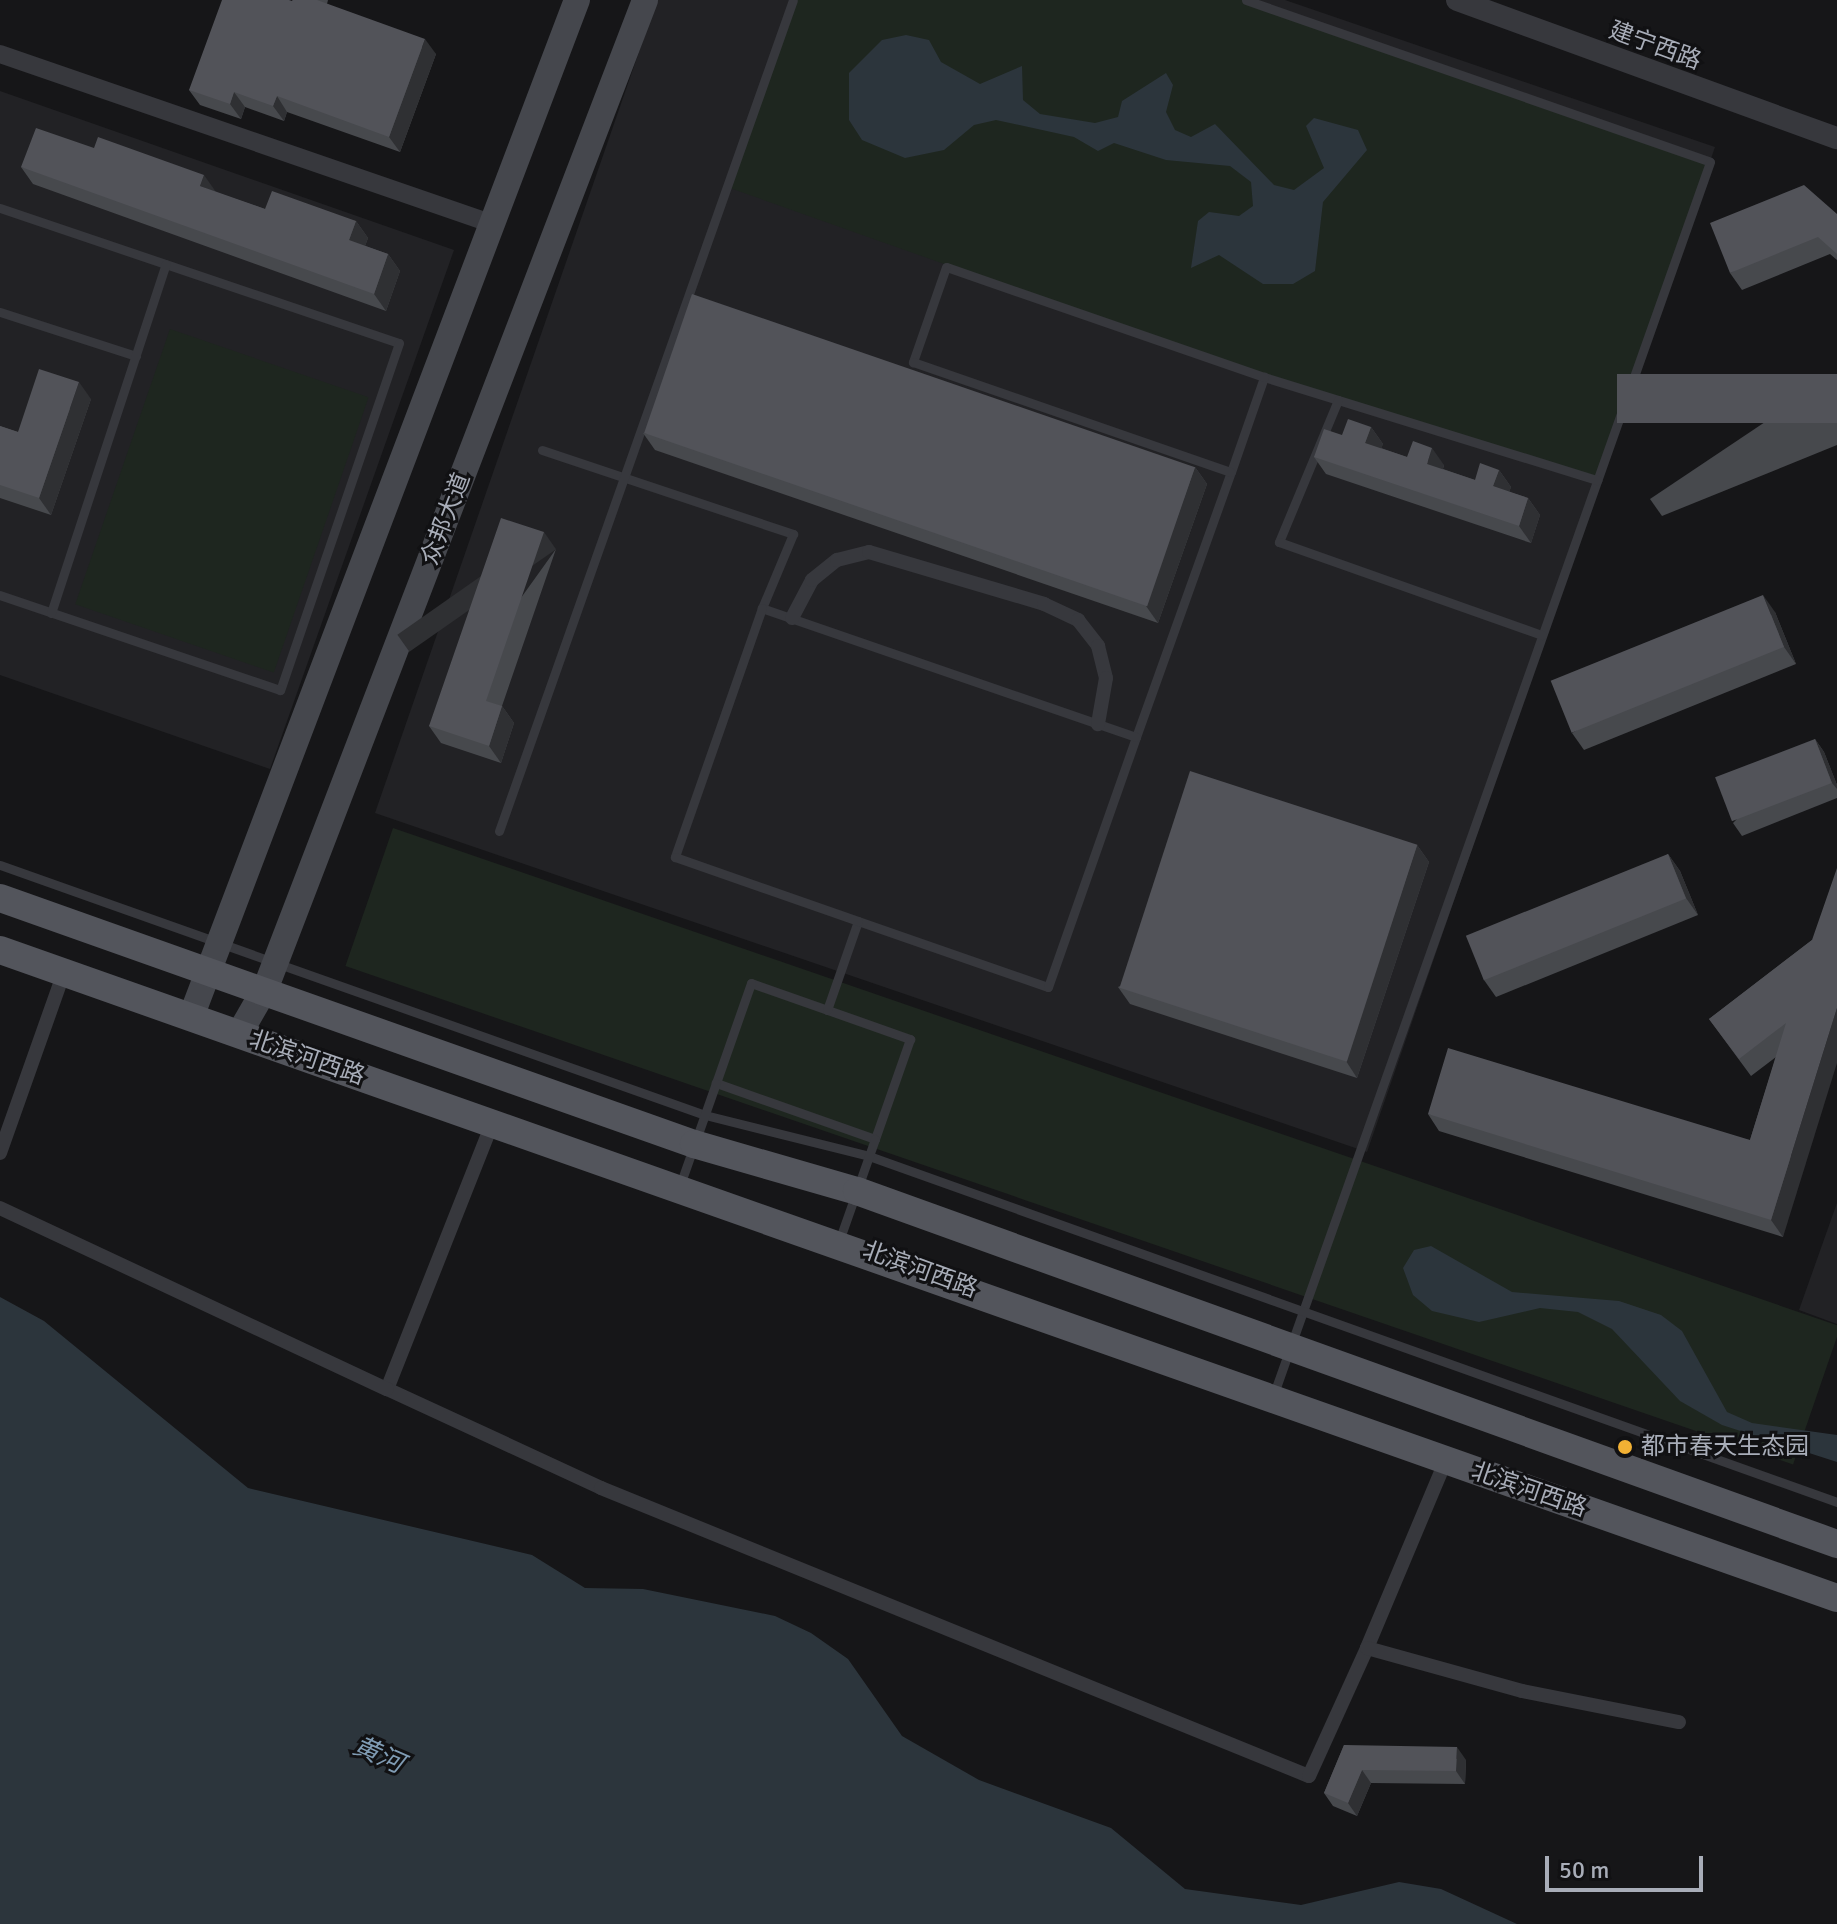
<!DOCTYPE html>
<html>
<head>
<meta charset="utf-8">
<style>
	body { margin:0 }
	#map { position:relative; width:1837px; height:1924px; overflow:hidden; background:#161618; font-family:Signika,"Noto Sans SC",sans-serif }
	div>[style] { position:absolute }
	.built>* { inset:0; background:#222225 }
	.green>* { inset:0; background:#1e261f; transform-origin:0 0 }
	.water>* { inset:0; background:#2c353c }
	.service>* { height:9px; margin:-4.5px; padding:0 4.5px; transform-origin:4.5px; border-radius:4.5px; background:#37383d }
	.pedestrian>* { height:14px; margin:-7px; padding:0 7px; transform-origin:7px; border-radius:7px; background:#37383d }
	.minor>* { height:18px; margin:-9px; padding:0 9px; transform-origin:9px; border-radius:9px; background:#37383d }
	.tertiary>* { height:22px; margin:-11px; padding:0 11px; transform-origin:11px; border-radius:11px; background:#37383d }
	.secondary>* { height:26px; margin:-13px; padding:0 13px; transform-origin:13px; border-radius:13px; background:#45474d }
	.primary>* { height:28px; margin:-14px; padding:0 14px; transform-origin:14px; border-radius:14px; background:#53555c }
	.wall>* { inset:0; background:#47494d }
	.shaded-wall>* { inset:0; background:#2f3033; transform-origin:0 0 }
	.building>* { inset:0; background:#525359; transform-origin:0 0 }
	.dots>* { width:22px; height:22px; translate:-50% -50%; box-sizing:border-box; border:4px solid #111113; border-radius:50% }
	span { translate:-50% -50%; white-space:nowrap; text-align:center; line-height:1.15; -webkit-text-stroke:6px #111113; paint-order:stroke }
	.street-label { font-size:24px; color:#a8adb8 }
	.poi-label { font-size:24px; color:#a8adb8 }
	.left { translate:0 -50%; text-align:left }
	.water-label { font-size:26px; color:#7f9bb3; font-style:italic }
	.scale { position:absolute; left:1545px; top:1856px; width:158px; height:36px; box-sizing:border-box; border:4px solid #a8adb8; border-top:0; padding-left:10px; font-size:24px; line-height:28px; white-space:nowrap; color:#a8adb8; -webkit-text-stroke:6px #111113; paint-order:stroke }
</style>
</head>
<body>
<div id="map">
	<div class="built">
		<i style="clip-path:polygon(657px 0,1285px 0,1715px 147px,1367px 1152px,375px 813px)"></i>
		<i style="clip-path:polygon(0 91px,454px 250px,270px 769px,0 675px)"></i>
		<i style="clip-path:polygon(1837px 1203px,1837px 1324px,1799px 1310px)"></i>
	</div>
	<div class="green">
		<i style="clip-path:polygon(793px 0,1246px 0,1710px 162px,1597px 480px,1198px 354px,727px 187px)"></i>
		<i style="left:170px;top:329px;width:210px;height:291px;rotate:19deg"></i>
		<i style="left:393px;top:828px;width:1531px;height:146px;rotate:19deg"></i>
	</div>
	<div class="water">
		<i style="clip-path:polygon(906px 35px,929px 40px,941px 62px,980px 84px,1022px 66px,1023px 100px,1040px 114px,1095px 123px,1118px 117px,1122px 101px,1166px 73px,1173px 85px,1166px 112px,1175px 130px,1191px 137px,1215px 124px,1274px 185px,1294px 190px,1324px 168px,1306px 126px,1314px 118px,1358px 130px,1367px 150px,1323px 202px,1315px 271px,1293px 284px,1263px 284px,1219px 255px,1191px 268px,1198px 221px,1209px 212px,1239px 216px,1253px 206px,1251px 182px,1230px 166px,1166px 160px,1114px 143px,1098px 151px,1074px 137px,996px 120px,974px 125px,944px 150px,905px 158px,862px 140px,849px 120px,849px 73px,882px 40px)"></i>
		<i style="clip-path:polygon(1431px 1246px,1512px 1292px,1619px 1301px,1661px 1315px,1682px 1331px,1727px 1412px,1752px 1423px,1837px 1435px,1837px 1462px,1722px 1425px,1680px 1401px,1612px 1329px,1578px 1312px,1540px 1308px,1479px 1322px,1432px 1311px,1413px 1295px,1403px 1268px,1414px 1250px)"></i>
		<i style="clip-path:polygon(0 1297px,44px 1321px,248px 1488px,532px 1555px,585px 1588px,643px 1589px,775px 1616px,811px 1633px,848px 1659px,902px 1736px,979px 1780px,1111px 1828px,1185px 1889px,1301px 1905px,1399px 1882px,1441px 1889px,1517px 1924px,0 1924px)"></i>
	</div>
	<div class="service">
		<i style="left:1246px;top:0;width:491px;rotate:19.2deg"></i>
		<i style="left:1710px;top:162px;width:1309px;rotate:109.5deg"></i>
		<i style="left:0;top:208px;width:421px;rotate:18.7deg"></i>
		<i style="left:399px;top:343px;width:367px;rotate:108.9deg"></i>
		<i style="left:280px;top:690px;width:296px;rotate:-161.3deg"></i>
		<i style="left:0;top:312px;width:143px;rotate:17.9deg"></i>
		<i style="left:1264px;top:377px;width:349px;rotate:17.2deg"></i>
		<i style="left:1338px;top:400px;width:154px;rotate:112.6deg"></i>
		<i style="left:1279px;top:542px;width:279px;rotate:19.5deg"></i>
		<i style="left:542px;top:450px;width:265px;rotate:18.5deg"></i>
		<i style="left:793px;top:534px;width:80px;rotate:112.7deg"></i>
		<i style="left:51px;top:613px;width:367px;rotate:-71.8deg"></i>
		<i style="left:1136px;top:737px;width:282px;rotate:-70.3deg"></i>
		<i style="left:1231px;top:472px;width:101px;rotate:-70.8deg"></i>
		<i style="left:1264px;top:377px;width:336px;rotate:-160.9deg"></i>
		<i style="left:946px;top:267px;width:101px;rotate:109.2deg"></i>
		<i style="left:913px;top:362px;width:336px;rotate:19.1deg"></i>
		<i style="left:499px;top:831px;width:881px;rotate:-70.52deg"></i>
		<i style="left:0;top:865px;width:748px;rotate:19.53deg"></i>
		<i style="left:705px;top:1115px;width:169px;rotate:14deg"></i>
		<i style="left:869px;top:1156px;width:1028px;rotate:19.67deg"></i>
		<i style="left:751px;top:983px;width:169px;rotate:19.4deg"></i>
		<i style="left:910px;top:1039px;width:106px;rotate:109.3deg"></i>
		<i style="left:875px;top:1139px;width:169px;rotate:-160.6deg"></i>
		<i style="left:716px;top:1083px;width:106px;rotate:-70.7deg"></i>
		<i style="left:827px;top:1010px;width:94px;rotate:-70.8deg"></i>
		<i style="left:858px;top:921px;width:201px;rotate:19.2deg"></i>
		<i style="left:1048px;top:987px;width:265px;rotate:-70.6deg"></i>
		<i style="left:1136px;top:737px;width:396px;rotate:-161deg"></i>
		<i style="left:762px;top:608px;width:264px;rotate:109.3deg"></i>
		<i style="left:675px;top:857px;width:194px;rotate:19.3deg"></i>
		<i style="left:680px;top:1185px;width:108px;rotate:-70.6deg"></i>
		<i style="left:839px;top:1241px;width:108px;rotate:-70.6deg"></i>
	</div>
	<div class="pedestrian">
		<i style="left:792px;top:618px;width:43px;rotate:-62.2deg"></i>
		<i style="left:812px;top:580px;width:32px;rotate:-39deg"></i>
		<i style="left:837px;top:560px;width:33px;rotate:-14deg"></i>
		<i style="left:869px;top:552px;width:183px;rotate:16.5deg"></i>
		<i style="left:1044px;top:604px;width:38px;rotate:25deg"></i>
		<i style="left:1078px;top:620px;width:33px;rotate:52deg"></i>
		<i style="left:1098px;top:646px;width:33px;rotate:76deg"></i>
		<i style="left:1106px;top:678px;width:47px;rotate:99.9deg"></i>
		<i style="left:492px;top:1124px;width:285px;rotate:111.6deg"></i>
		<i style="left:387px;top:1389px;width:236px;rotate:24.8deg"></i>
		<i style="left:601px;top:1488px;width:764px;rotate:22.14deg"></i>
		<i style="left:1309px;top:1776px;width:141px;rotate:-65.6deg"></i>
		<i style="left:0;top:1153px;width:192px;rotate:-70.5deg"></i>
		<i style="left:0;top:1208px;width:427px;rotate:25.1deg"></i>
		<i style="left:1446px;top:1460px;width:204px;rotate:112.8deg"></i>
		<i style="left:1367px;top:1648px;width:161px;rotate:15.5deg"></i>
		<i style="left:1522px;top:1691px;width:160px;rotate:11.2deg"></i>
	</div>
	<div class="minor">
		<i style="left:0;top:54px;width:521px;rotate:19.03deg"></i>
	</div>
	<div class="tertiary">
		<i style="left:1457px;top:0;width:404px;rotate:20deg"></i>
	</div>
	<div class="secondary">
		<i style="left:191px;top:1017px;width:1088px;rotate:-69.22deg"></i>
		<i style="left:239px;top:1034px;width:54px;rotate:-60.1deg"></i>
		<i style="left:266px;top:987px;width:1057px;rotate:-68.99deg"></i>
	</div>
	<div class="primary">
		<i style="left:0;top:898px;width:736px;rotate:19.52deg"></i>
		<i style="left:694px;top:1144px;width:170px;rotate:16.1deg"></i>
		<i style="left:857px;top:1191px;width:1042px;rotate:19.81deg"></i>
		<i style="left:0;top:950px;width:1948px;rotate:19.43deg"></i>
	</div>
	<div class="wall">
		<i style="clip-path:polygon(293px 0,328px 0,327px 4px,436px 54px,400px 152px,287px 112px,284px 121px,245px 107px,241px 119px,200px 105px,189px 90px)"></i>
		<i style="clip-path:polygon(21px 167px,215px 192px,265px 209px,356px 221px,368px 238px,365px 246px,388px 254px,400px 271px,386px 311px,33px 184px)"></i>
		<i style="clip-path:polygon(1837px 214px,1837px 260px,1830px 254px,1742px 290px,1730px 273px)"></i>
		<i style="clip-path:polygon(1837px 374px,1837px 445px,1662px 516px,1650px 499px)"></i>
		<i style="clip-path:polygon(91px 399px,51px 515px,0 498px,0 426px,18px 432px)"></i>
		<i style="clip-path:polygon(1371px 427px,1383px 444px,1381px 448px,1407px 457px,1444px 465px,1443px 469px,1475px 480px,1499px 470px,1511px 487px,1509px 492px,1528px 498px,1540px 515px,1531px 543px,1326px 474px,1314px 457px,1342px 435px)"></i>
		<i style="clip-path:polygon(643px 433px,1195px 467px,1207px 484px,1158px 623px,655px 450px)"></i>
		<i style="clip-path:polygon(556px 549px,502px 706px,514px 723px,501px 763px,441px 743px,429px 726px)"></i>
		<i style="clip-path:polygon(1775px 612px,1796px 664px,1584px 750px,1572px 733px)"></i>
		<i style="clip-path:polygon(1815px 739px,1824px 752px,1837px 785px,1837px 798px,1742px 836px,1733px 823px)"></i>
		<i style="clip-path:polygon(1417px 845px,1429px 862px,1357px 1078px,1130px 1004px,1118px 987px)"></i>
		<i style="clip-path:polygon(1668px 854px,1680px 871px,1698px 915px,1496px 997px,1484px 980px)"></i>
		<i style="clip-path:polygon(1812px 940px,1783px 1237px,1439px 1131px,1428px 1114px,1750px 1140px,1776px 1057px,1751px 1076px,1709px 1019px)"></i>
		<i style="clip-path:polygon(1344px 1745px,1466px 1760px,1465px 1784px,1371px 1783px,1357px 1816px,1333px 1806px,1324px 1793px)"></i>
	</div>
	<div class="shaded-wall">
		<i style="clip-path:polygon(425px 39px,436px 54px,400px 152px,389px 137px)"></i>
		<i style="clip-path:polygon(234px 92px,245px 107px,241px 119px,230px 104px)"></i>
		<i style="clip-path:polygon(277px 96px,287px 112px,284px 121px,273px 106px)"></i>
		<i style="clip-path:polygon(204px 175px,216px 192px,200px 186px)"></i>
		<i style="clip-path:polygon(356px 221px,368px 238px,361px 257px,349px 240px)"></i>
		<i style="clip-path:polygon(388px 254px,400px 271px,386px 311px,374px 294px)"></i>
		<i style="clip-path:polygon(79px 382px,91px 399px,51px 515px,39px 498px)"></i>
		<i style="clip-path:polygon(1371px 427px,1383px 444px,1377px 460px,1365px 443px)"></i>
		<i style="clip-path:polygon(1432px 448px,1444px 465px,1439px 481px,1427px 464px)"></i>
		<i style="clip-path:polygon(1195px 467px,1207px 484px,1158px 623px,1146px 606px)"></i>
		<i style="clip-path:polygon(1499px 470px,1511px 487px,1505px 503px,1493px 486px)"></i>
		<i style="clip-path:polygon(1528px 498px,1540px 515px,1531px 543px,1519px 526px)"></i>
		<i style="left:544px;top:532px;width:21px;height:179px;rotate:55deg"></i>
		<i style="clip-path:polygon(1763px 595px,1775px 612px,1796px 664px,1784px 647px)"></i>
		<i style="clip-path:polygon(502px 706px,514px 723px,501px 763px,489px 746px)"></i>
		<i style="clip-path:polygon(1815px 739px,1824px 752px,1837px 785px,1837px 789px,1832px 783px)"></i>
		<i style="clip-path:polygon(1417px 845px,1429px 862px,1357px 1078px,1346px 1061px)"></i>
		<i style="clip-path:polygon(1668px 854px,1680px 871px,1698px 915px,1686px 898px)"></i>
		<i style="clip-path:polygon(1837px 1008px,1837px 1063px,1783px 1237px,1771px 1220px)"></i>
		<i style="clip-path:polygon(1457px 1747px,1466px 1760px,1465px 1784px,1456px 1771px)"></i>
		<i style="clip-path:polygon(1362px 1770px,1371px 1783px,1357px 1816px,1348px 1803px)"></i>
	</div>
	<div class="building">
		<i style="clip-path:polygon(222px 0,289px 0,292px 1px,293px 0,317px 0,425px 39px,389px 137px,277px 96px,273px 106px,234px 92px,230px 104px,189px 90px)"></i>
		<i style="clip-path:polygon(36px 128px,94px 148px,98px 137px,204px 175px,200px 186px,265px 209px,272px 191px,356px 221px,349px 240px,388px 254px,374px 294px,21px 167px)"></i>
		<i style="clip-path:polygon(1804px 185px,1837px 214px,1837px 254px,1818px 237px,1730px 273px,1710px 223px)"></i>
		<i style="left:692px;top:294px;width:532px;height:147px;rotate:19deg"></i>
		<i style="clip-path:polygon(39px 369px,79px 382px,39px 498px,0 485px,0 426px,18px 432px)"></i>
		<i style="left:1837px;top:374px;width:49px;height:220px;rotate:90deg"></i>
		<i style="clip-path:polygon(1348px 419px,1371px 427px,1365px 443px,1407px 457px,1413px 441px,1432px 448px,1427px 464px,1475px 480px,1480px 463px,1499px 470px,1493px 486px,1528px 498px,1519px 526px,1314px 457px,1324px 429px,1342px 435px)"></i>
		<i style="clip-path:polygon(501px 518px,544px 532px,486px 701px,502px 706px,489px 746px,429px 726px)"></i>
		<i style="left:1763px;top:595px;width:56px;height:229px;rotate:68deg"></i>
		<i style="left:1815px;top:739px;width:47px;height:107px;rotate:69deg"></i>
		<i style="left:1190px;top:771px;width:239px;height:228px;rotate:18deg"></i>
		<i style="left:1668px;top:854px;width:48px;height:218px;rotate:68deg"></i>
		<i style="clip-path:polygon(1837px 868px,1837px 1008px,1771px 1220px,1428px 1114px,1448px 1048px,1750px 1140px,1786px 1023px,1739px 1059px,1709px 1019px,1812px 940px)"></i>
		<i style="clip-path:polygon(1344px 1745px,1457px 1747px,1456px 1771px,1362px 1770px,1348px 1803px,1324px 1793px)"></i>
	</div>
	<div class="dots">
		<i style="left:1625px;top:1447px;background:#f2b134"></i>
	</div>
	<div class="street-label">
		<span style="left:1655px;top:46px;rotate:20deg">建宁西路</span>
		<span style="left:446px;top:519px;rotate:-69deg">众邦大道</span>
		<span style="left:307px;top:1058px;rotate:19deg">北滨河西路</span>
		<span style="left:920px;top:1270px;rotate:20deg">北滨河西路</span>
		<span style="left:1529px;top:1490px;rotate:19deg">北滨河西路</span>
	</div>
	<div class="poi-label">
		<span class="left" style="left:1641px;top:1447px">都市春天生态园</span>
	</div>
	<div class="water-label">
		<span style="left:378px;top:1756px;rotate:24deg">黄河</span>
	</div>
	<div class="scale">50 m</div>
</div>
</body>
</html>
